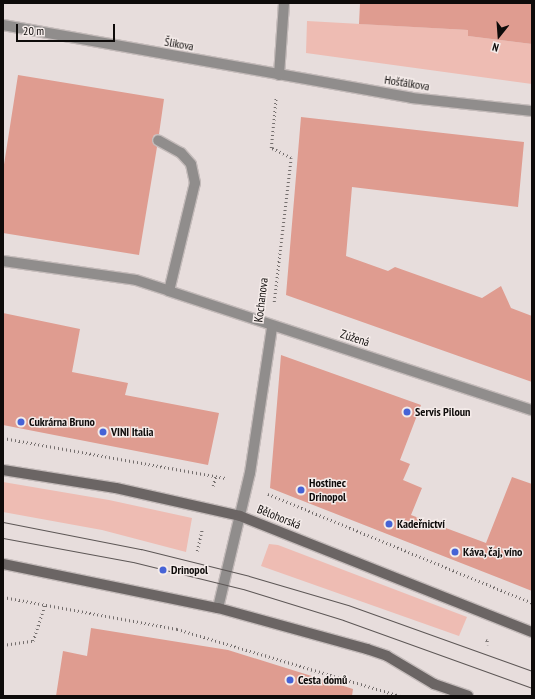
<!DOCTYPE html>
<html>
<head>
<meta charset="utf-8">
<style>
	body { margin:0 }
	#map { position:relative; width:535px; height:699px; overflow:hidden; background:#e7dddc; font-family:"PT Sans Narrow",sans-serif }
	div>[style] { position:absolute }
	.green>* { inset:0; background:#eebcb3 }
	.building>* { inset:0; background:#df9c90 }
	.path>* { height:2.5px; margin-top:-1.25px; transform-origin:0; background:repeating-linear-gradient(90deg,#756f6e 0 1px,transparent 0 4px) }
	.roads { filter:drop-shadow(1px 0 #c4bbba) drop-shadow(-1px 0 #c4bbba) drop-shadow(0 1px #c4bbba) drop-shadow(0 -1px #c4bbba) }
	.lane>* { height:10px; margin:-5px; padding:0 5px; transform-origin:5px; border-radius:5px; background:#908d8c }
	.street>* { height:10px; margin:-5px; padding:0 5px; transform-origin:5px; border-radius:5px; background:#908d8c }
	.secondary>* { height:10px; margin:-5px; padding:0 5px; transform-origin:5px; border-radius:5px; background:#6b6564 }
	.tram>* { height:1px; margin:-0.5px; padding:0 0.5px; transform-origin:0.5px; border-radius:0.5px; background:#5d5756 }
	.dots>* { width:11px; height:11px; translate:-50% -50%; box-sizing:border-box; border:2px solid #f4ebe9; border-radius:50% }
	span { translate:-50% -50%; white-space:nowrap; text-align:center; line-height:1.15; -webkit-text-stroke:3px #f4ebe9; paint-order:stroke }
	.street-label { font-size:12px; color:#0e0b0a }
	.poi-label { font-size:12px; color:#0e0b0a; font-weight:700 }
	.left { translate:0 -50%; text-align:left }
	.frame { position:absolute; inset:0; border:4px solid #0e0b0a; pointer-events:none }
	.north { position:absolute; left:479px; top:16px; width:40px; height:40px; -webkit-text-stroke:3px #f4ebe9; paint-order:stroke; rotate:197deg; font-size:11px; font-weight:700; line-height:16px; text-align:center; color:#0e0b0a }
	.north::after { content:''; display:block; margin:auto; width:14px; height:18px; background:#0e0b0a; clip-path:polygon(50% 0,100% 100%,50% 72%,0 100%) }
	.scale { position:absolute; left:16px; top:24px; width:99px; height:18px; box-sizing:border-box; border:2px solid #0e0b0a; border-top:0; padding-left:5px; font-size:12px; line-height:14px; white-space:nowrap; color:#0e0b0a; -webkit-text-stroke:3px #f4ebe9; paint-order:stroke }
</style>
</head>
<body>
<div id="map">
	<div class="green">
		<i style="clip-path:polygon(307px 21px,468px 30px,468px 36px,532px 44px,532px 84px,306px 53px)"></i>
		<i style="clip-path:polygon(3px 482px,109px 500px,192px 518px,186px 552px,102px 530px,3px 512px)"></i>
		<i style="clip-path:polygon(269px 544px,278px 545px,467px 617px,459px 636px,261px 566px)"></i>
	</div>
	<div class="building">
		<i style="clip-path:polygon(360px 3px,532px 3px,532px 44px,468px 36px,468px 30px,359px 24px)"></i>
		<i style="clip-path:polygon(18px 75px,164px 99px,159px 134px,154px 135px,152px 140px,157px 147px,139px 255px,3px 233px,3px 171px)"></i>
		<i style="clip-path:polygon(301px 117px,524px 142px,518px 207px,352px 187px,346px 256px,388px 271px,395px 267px,482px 298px,501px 286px,511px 308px,532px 316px,532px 382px,286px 295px)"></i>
		<i style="clip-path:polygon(3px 313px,80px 329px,72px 372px,128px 383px,125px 395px,219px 413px,208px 465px,3px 425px)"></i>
		<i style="clip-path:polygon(281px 355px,421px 405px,400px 460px,410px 464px,403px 480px,422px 488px,411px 515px,486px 543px,512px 477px,532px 484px,532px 591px,270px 488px)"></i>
		<i style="clip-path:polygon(91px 628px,228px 650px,353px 689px,352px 696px,56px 696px,63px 651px,87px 656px)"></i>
	</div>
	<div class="path">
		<i style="left:274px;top:302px;width:145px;rotate:-83.3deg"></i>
		<i style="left:291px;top:158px;width:22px;rotate:-153deg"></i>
		<i style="left:271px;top:148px;width:51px;rotate:-84.4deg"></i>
		<i style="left:3px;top:438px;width:226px;rotate:10.2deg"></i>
		<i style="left:213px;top:486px;width:11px;rotate:-75deg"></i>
		<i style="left:268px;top:494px;width:286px;rotate:22.4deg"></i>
		<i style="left:197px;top:551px;width:23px;rotate:-77deg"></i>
		<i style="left:3px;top:597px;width:177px;rotate:10.4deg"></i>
		<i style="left:177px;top:629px;width:234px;rotate:16.7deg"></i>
		<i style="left:486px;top:640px;width:2px;rotate:27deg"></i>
		<i style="left:488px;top:641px;width:4px;rotate:104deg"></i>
		<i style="left:3px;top:645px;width:30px;rotate:-8deg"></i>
		<i style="left:33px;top:641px;width:39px;rotate:-72deg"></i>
	</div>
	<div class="roads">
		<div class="lane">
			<i style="left:3px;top:261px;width:134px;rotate:8.1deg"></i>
			<i style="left:136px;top:280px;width:35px;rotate:18deg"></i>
			<i style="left:169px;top:291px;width:111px;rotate:-76.5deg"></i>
			<i style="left:195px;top:183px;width:19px;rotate:-102deg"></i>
			<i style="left:191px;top:164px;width:15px;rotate:-132deg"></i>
			<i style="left:181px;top:153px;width:26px;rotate:-151deg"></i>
		</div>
		<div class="street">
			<i style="left:3px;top:25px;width:415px;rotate:10.1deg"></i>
			<i style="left:412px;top:98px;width:121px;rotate:6.2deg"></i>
			<i style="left:279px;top:75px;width:72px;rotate:-86deg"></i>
			<i style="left:169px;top:291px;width:382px;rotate:18.2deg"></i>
			<i style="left:218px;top:608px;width:139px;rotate:-76.7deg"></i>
			<i style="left:250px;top:473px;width:148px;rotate:-81.4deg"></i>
		</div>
		<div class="secondary">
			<i style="left:3px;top:470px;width:114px;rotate:9.1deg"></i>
			<i style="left:116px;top:488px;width:127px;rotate:12.7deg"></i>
			<i style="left:240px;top:516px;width:314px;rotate:21.7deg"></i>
			<i style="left:3px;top:564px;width:219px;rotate:11.6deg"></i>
			<i style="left:218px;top:608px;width:155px;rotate:15.4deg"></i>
			<i style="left:367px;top:649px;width:21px;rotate:19deg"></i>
			<i style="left:387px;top:656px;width:55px;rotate:30.8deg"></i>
			<i style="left:434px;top:684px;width:36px;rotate:19deg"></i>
		</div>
	</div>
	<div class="tram">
		<i style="left:3px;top:522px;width:141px;rotate:11.1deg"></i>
		<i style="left:141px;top:549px;width:111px;rotate:14deg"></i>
		<i style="left:249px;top:576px;width:103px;rotate:16.3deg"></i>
		<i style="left:348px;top:605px;width:195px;rotate:19.7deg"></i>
		<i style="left:3px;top:538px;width:132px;rotate:10.5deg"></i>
		<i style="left:133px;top:562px;width:113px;rotate:13.8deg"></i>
		<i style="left:243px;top:589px;width:105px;rotate:17.2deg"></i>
		<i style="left:343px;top:620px;width:201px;rotate:19.8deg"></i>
	</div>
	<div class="dots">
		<i style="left:407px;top:412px;background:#4663d6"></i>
		<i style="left:21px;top:422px;background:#4663d6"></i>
		<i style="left:103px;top:432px;background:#4663d6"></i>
		<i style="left:301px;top:490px;background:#4663d6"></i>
		<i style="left:389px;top:524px;background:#4663d6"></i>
		<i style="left:455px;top:552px;background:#4663d6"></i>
		<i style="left:163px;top:570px;background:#4663d6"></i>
		<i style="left:290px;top:680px;background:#4663d6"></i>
	</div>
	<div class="street-label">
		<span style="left:179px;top:44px;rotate:10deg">Šlikova</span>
		<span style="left:407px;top:83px;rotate:9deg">Hošťálkova</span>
		<span style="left:261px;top:300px;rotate:-83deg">Kochanova</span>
		<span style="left:355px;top:338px;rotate:18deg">Zúžená</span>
		<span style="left:279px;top:517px;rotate:22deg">Bělohorská</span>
	</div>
	<div class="poi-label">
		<span class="left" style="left:415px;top:412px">Servis Piloun</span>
		<span class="left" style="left:29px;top:422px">Cukrárna Bruno</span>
		<span class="left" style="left:111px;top:432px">VINI Italia</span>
		<span class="left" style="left:309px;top:490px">Hostinec<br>Drinopol</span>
		<span class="left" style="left:397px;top:524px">Kadeřnictví</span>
		<span class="left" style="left:463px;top:552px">Káva, čaj, víno</span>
		<span class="left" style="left:171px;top:570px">Drinopol</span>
		<span class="left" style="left:298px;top:680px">Cesta domů</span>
	</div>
	<div class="frame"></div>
	<div class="north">N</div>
	<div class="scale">20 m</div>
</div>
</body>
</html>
